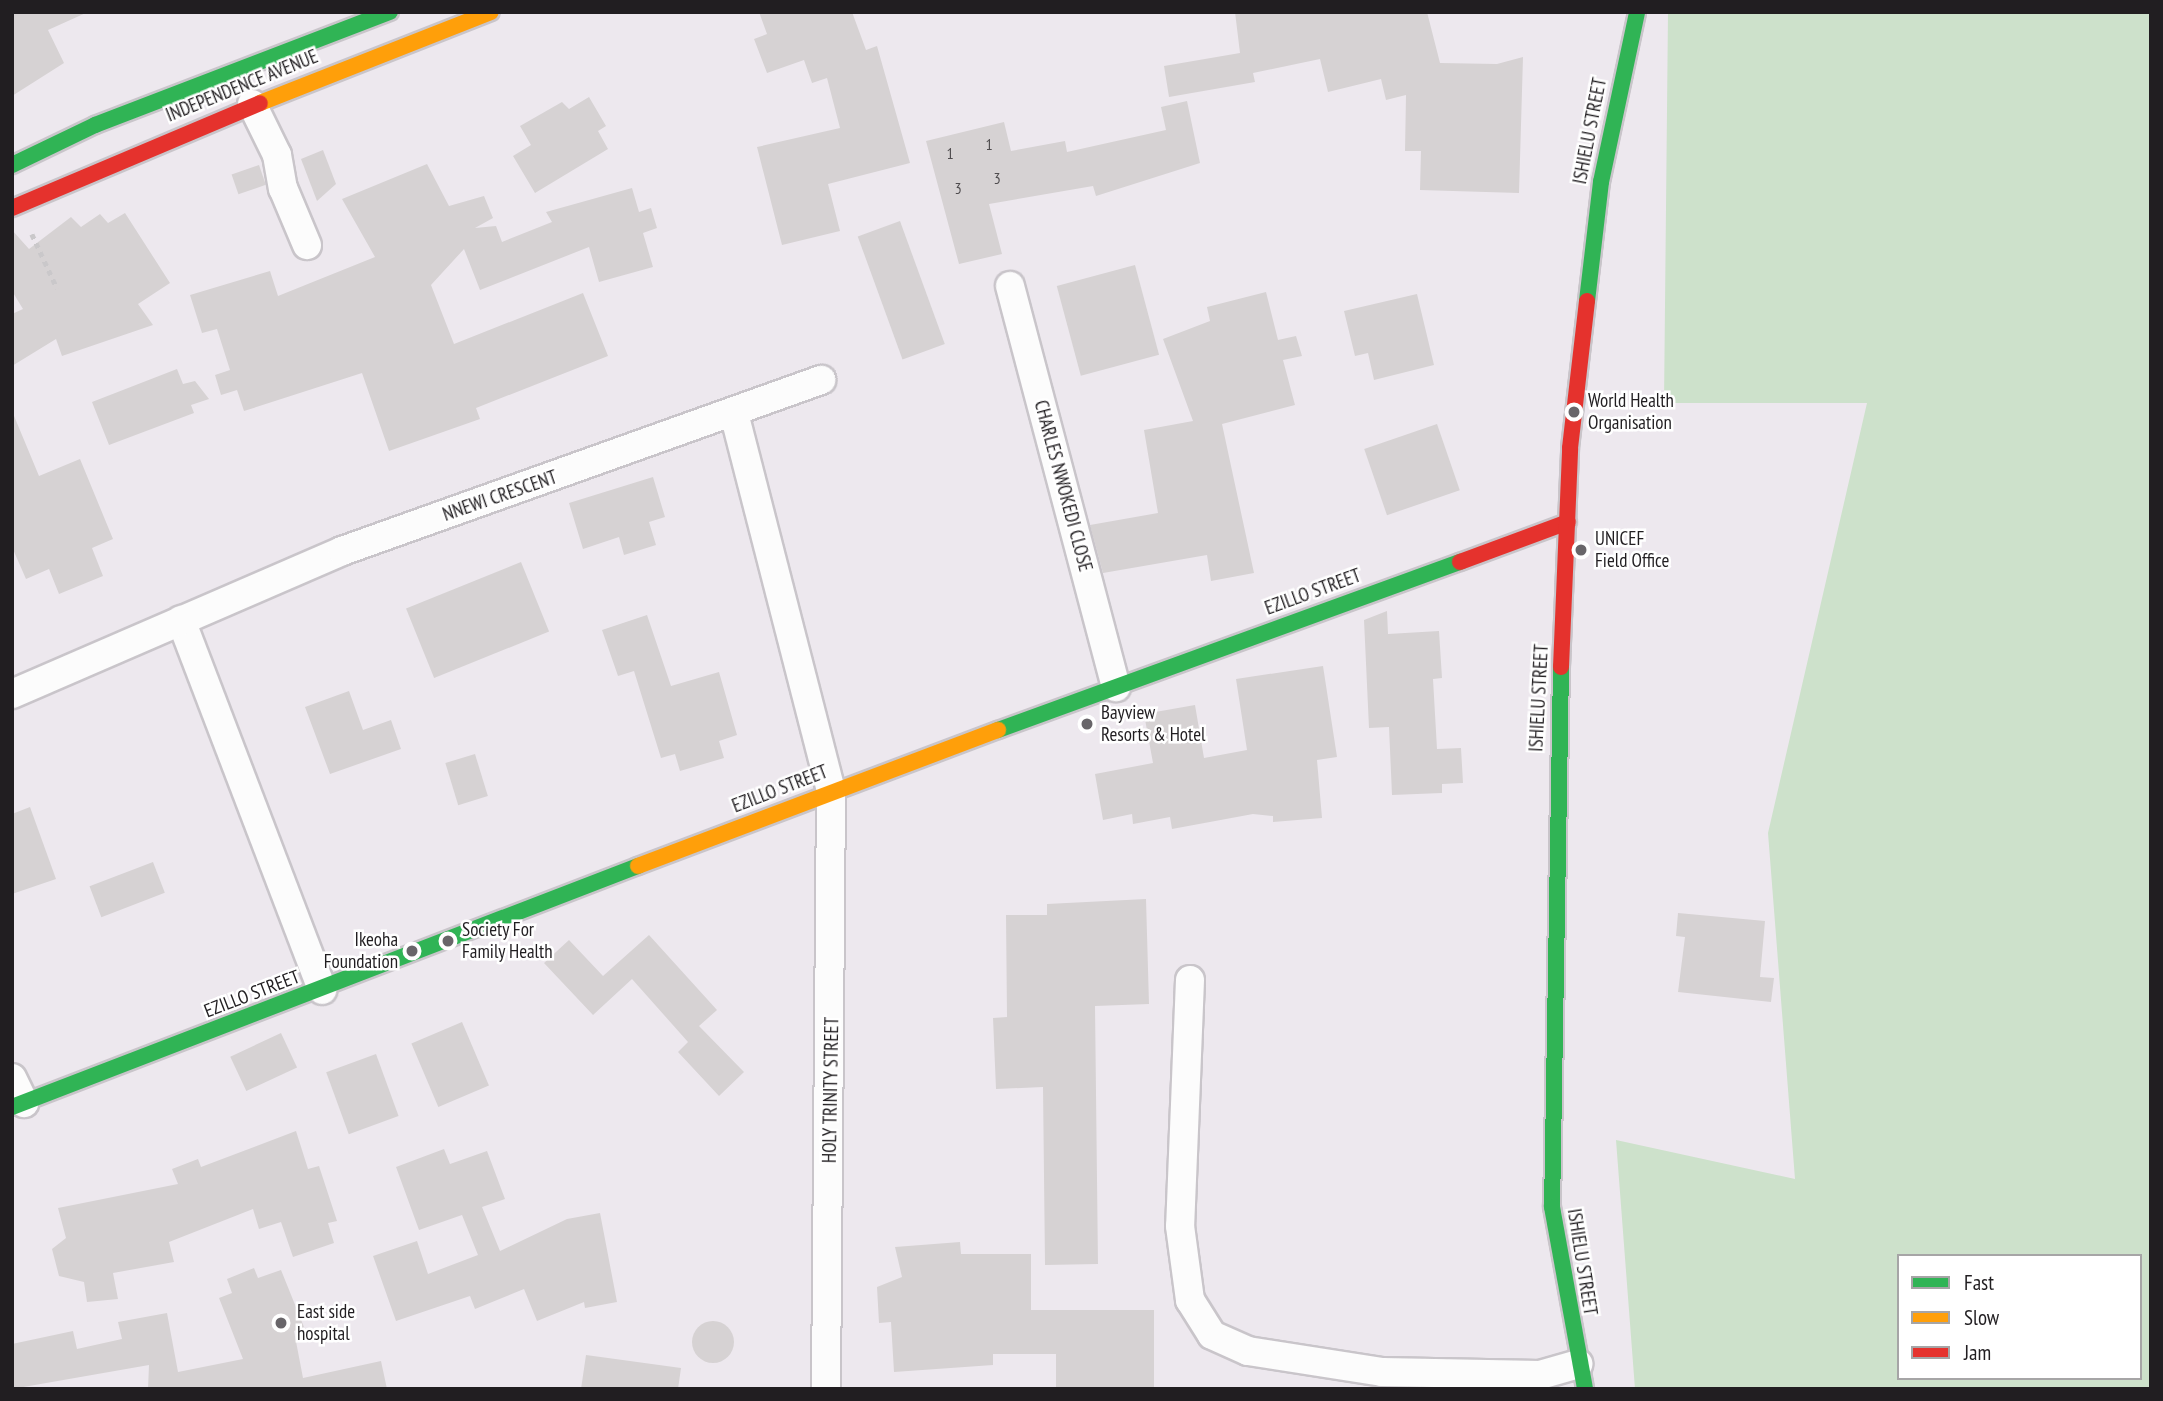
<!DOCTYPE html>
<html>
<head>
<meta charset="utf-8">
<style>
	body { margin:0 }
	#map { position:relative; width:2163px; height:1401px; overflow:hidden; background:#ede8ee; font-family:"PT Sans Narrow",sans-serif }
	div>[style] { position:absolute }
	.green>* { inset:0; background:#cde1cb }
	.building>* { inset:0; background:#d6d2d3; transform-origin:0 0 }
	.round { border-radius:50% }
	.path>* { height:4.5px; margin-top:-2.25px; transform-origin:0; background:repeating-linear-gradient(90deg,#cac8ca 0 5px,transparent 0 10px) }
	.roads { filter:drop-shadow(2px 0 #c9c5ca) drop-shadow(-2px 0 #c9c5ca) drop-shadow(0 2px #c9c5ca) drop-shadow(0 -2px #c9c5ca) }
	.street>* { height:28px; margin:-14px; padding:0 14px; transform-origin:14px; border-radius:14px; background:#fcfcfc }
	.fast>* { height:16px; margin:-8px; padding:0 8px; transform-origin:8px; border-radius:8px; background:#30b455 }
	.slow>* { height:16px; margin:-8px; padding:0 8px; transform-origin:8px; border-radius:8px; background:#ff9f0a }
	.jam>* { height:16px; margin:-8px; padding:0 8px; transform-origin:8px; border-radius:8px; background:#e5322d }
	.dots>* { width:19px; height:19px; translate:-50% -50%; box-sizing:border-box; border:4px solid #fff; border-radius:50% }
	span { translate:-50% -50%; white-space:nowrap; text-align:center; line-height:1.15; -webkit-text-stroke:5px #fff; paint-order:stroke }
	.number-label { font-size:16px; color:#4f4c4e }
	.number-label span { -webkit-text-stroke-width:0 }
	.street-label { font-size:19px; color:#211e21 }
	.poi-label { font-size:19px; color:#211e21 }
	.left { translate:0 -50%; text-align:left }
	.right { translate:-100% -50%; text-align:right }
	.frame { position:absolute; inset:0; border:14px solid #211e21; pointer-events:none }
	.legend { position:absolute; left:1897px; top:1254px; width:245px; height:126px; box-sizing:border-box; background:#fff; border:2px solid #a6a5a6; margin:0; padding:9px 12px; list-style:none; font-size:21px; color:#211e21 }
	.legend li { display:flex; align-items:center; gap:14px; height:35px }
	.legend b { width:35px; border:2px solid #a6a5a6 }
</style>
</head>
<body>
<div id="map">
	<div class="green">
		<i style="clip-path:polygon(evenodd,1668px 12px,2151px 12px,2151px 1389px,1635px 1389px,1616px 1140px,1795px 1179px,1768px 833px,1867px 403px,1664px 403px,1668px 12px,1899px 1256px,2140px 1256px,2140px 1378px,1899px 1378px,1899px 1256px)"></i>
	</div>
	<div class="building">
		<i style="clip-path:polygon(12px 12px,88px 12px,48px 30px,64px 63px,12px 96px)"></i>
		<i style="clip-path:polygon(759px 12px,852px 12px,866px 50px,877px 46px,910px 163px,828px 184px,840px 231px,782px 245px,757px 147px,840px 128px,827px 78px,812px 83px,804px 60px,767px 73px,754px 39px,767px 34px)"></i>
		<i style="clip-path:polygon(1235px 12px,1427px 12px,1440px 63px,1497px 64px,1523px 57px,1519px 193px,1420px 190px,1421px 151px,1405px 151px,1406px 95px,1386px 100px,1381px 79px,1328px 92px,1320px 59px,1253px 73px,1255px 82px,1169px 97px,1164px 66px,1240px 53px)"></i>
		<i style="clip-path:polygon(589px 97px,606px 126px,598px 131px,608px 149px,535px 193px,513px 156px,531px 145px,520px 126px,562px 102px,569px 109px)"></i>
		<i style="clip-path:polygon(1187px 101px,1200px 163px,1096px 196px,1093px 186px,989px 204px,1002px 254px,959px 264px,926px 141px,1004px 122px,1011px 151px,1065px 141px,1067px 152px,1166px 130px,1161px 107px)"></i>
		<i style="clip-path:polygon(323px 150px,336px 184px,317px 201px,301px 159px)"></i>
		<i style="clip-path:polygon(427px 164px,449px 206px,484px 196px,493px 218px,475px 228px,496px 226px,502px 242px,552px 222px,546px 212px,632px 188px,639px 212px,651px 208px,657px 228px,643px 233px,653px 267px,599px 282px,589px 247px,480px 290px,464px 249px,431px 285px,454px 344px,583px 293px,608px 356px,476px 408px,480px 419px,389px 451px,362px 373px,244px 411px,237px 390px,221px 395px,215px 375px,230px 370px,217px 329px,202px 333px,190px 295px,270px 271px,278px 296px,375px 257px,342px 199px)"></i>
		<i style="left:259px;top:165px;width:21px;height:29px;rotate:71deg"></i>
		<i style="clip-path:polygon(125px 213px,170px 283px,138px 304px,153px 325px,62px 356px,56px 339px,12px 366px,12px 314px,23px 309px,12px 291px,12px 230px,29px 249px,71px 217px,81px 227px,100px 214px,108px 223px)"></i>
		<i style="left:900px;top:221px;width:131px;height:45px;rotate:70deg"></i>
		<i style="left:1135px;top:265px;width:93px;height:81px;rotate:75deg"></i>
		<i style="clip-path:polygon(1266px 292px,1278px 340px,1296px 336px,1302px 356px,1283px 360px,1295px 405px,1222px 424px,1254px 573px,1211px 581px,1207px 555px,1103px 573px,1090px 525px,1158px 513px,1144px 430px,1193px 421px,1163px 339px,1210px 321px,1207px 307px)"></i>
		<i style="clip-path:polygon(1417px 294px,1434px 365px,1374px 380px,1368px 353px,1355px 356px,1344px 311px)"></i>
		<i style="clip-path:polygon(177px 369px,183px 384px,195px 381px,209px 399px,191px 405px,194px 413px,109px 445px,92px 402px)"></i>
		<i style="clip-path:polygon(12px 411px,39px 476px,80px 459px,113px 539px,92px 548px,103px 576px,59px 594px,49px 569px,26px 579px,12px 547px)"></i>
		<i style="left:1437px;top:424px;width:70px;height:77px;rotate:71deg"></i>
		<i style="clip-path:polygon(653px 477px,665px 517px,649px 522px,656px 545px,624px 555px,619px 537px,583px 549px,569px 503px)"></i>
		<i style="left:521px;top:562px;width:75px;height:124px;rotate:68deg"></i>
		<i style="clip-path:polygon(1387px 611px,1388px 634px,1439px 631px,1442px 678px,1433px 679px,1437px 749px,1461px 748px,1463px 783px,1442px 784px,1442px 793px,1392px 795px,1389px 727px,1369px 728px,1364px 620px)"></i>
		<i style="clip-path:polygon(647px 615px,671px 686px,719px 672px,737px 735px,719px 741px,724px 758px,680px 771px,675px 754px,661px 758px,634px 671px,618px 676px,602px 630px)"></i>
		<i style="clip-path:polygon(1323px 666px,1337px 757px,1317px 760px,1322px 818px,1273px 822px,1273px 816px,1253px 814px,1172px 829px,1170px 817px,1133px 824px,1132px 814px,1103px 820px,1095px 774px,1153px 763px,1144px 714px,1195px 705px,1204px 758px,1247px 750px,1236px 679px)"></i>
		<i style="clip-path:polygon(349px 691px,363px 730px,391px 720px,401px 749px,330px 774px,305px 707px)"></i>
		<i style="left:475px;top:754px;width:44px;height:31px;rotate:73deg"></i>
		<i style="clip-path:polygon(30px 807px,56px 879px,12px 894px,12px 814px)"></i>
		<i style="left:153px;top:862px;width:33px;height:68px;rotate:69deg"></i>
		<i style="clip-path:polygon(1146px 899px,1149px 1004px,1095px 1006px,1098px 1264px,1045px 1265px,1043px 1087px,996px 1089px,993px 1018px,1007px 1017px,1006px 915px,1047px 915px,1047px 904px)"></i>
		<i style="clip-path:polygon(1678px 913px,1765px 921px,1760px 977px,1774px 978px,1771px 1002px,1678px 992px,1685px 937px,1676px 936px)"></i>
		<i style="clip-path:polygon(649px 935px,717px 1010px,699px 1026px,744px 1072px,719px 1096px,678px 1052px,688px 1042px,632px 979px,593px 1015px,544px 963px,569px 940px,603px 976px)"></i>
		<i style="left:462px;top:1022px;width:69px;height:55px;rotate:67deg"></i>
		<i style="left:281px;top:1033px;width:38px;height:56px;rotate:65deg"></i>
		<i style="left:376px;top:1054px;width:66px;height:53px;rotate:70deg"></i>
		<i style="clip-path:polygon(296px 1131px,308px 1169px,319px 1166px,337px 1221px,328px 1223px,334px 1243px,293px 1257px,281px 1222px,259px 1229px,253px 1209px,169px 1242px,174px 1262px,113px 1273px,118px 1299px,87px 1302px,84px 1282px,59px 1276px,52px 1249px,66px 1238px,58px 1208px,178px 1184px,172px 1169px,198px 1159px,201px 1167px)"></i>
		<i style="clip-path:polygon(444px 1149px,450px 1164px,487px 1151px,505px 1199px,482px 1207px,500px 1251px,567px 1219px,600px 1213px,617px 1302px,585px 1308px,584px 1302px,537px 1321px,524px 1289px,475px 1309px,470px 1296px,396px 1321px,373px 1256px,417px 1241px,428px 1274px,478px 1255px,462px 1215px,419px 1230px,396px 1167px)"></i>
		<i style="clip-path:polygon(960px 1242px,961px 1254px,1031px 1254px,1031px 1310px,1154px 1310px,1154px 1389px,1056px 1389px,1056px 1354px,993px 1354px,993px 1365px,894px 1372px,891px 1322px,879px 1323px,877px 1287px,902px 1277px,895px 1247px)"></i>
		<i style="clip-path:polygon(254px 1268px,258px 1278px,281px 1270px,304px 1327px,294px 1331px,303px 1378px,381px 1361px,387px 1389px,148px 1389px,149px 1365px,12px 1389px,12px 1344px,73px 1331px,77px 1349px,122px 1339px,118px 1322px,167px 1313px,178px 1372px,243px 1359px,219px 1298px,232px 1293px,227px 1279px)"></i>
		<i class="round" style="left:692px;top:1321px;width:42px;height:42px"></i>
		<i style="clip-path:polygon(586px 1355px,681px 1368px,678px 1389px,581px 1389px)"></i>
	</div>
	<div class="path">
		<i style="left:32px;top:234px;width:60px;rotate:65.2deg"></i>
	</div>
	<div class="roads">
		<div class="street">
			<i style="left:252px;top:104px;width:57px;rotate:63.9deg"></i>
			<i style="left:277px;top:155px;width:34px;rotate:80deg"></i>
			<i style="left:283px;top:188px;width:62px;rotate:67.2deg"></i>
			<i style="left:1010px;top:286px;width:415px;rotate:75.2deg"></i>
			<i style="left:734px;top:413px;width:390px;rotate:75.6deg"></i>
			<i style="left:831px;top:791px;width:598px;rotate:90.48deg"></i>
			<i style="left:181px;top:620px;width:396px;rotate:69.1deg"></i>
			<i style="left:12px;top:694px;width:360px;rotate:-23.4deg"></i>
			<i style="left:342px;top:551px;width:509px;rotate:-19.65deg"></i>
			<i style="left:1190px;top:980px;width:246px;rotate:92.3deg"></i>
			<i style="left:1180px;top:1226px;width:75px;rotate:82.3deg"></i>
			<i style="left:1190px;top:1300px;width:41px;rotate:57.8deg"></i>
			<i style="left:1212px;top:1335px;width:39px;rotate:24deg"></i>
			<i style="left:1248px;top:1351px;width:136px;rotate:8.9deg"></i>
			<i style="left:1382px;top:1372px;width:158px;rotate:1.1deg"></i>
			<i style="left:1540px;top:1375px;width:40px;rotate:-16deg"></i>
			<i style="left:12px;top:1078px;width:28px;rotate:64deg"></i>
		</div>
		<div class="fast">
			<i style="left:12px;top:165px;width:92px;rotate:-25.7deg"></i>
			<i style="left:95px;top:125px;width:316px;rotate:-21deg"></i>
			<i style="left:1587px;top:301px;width:120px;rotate:-83.3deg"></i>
			<i style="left:1601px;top:182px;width:174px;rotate:-78deg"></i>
			<i style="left:1561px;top:667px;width:540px;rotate:90.95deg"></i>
			<i style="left:1552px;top:1207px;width:185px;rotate:79.7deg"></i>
			<i style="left:998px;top:730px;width:492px;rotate:-20deg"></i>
			<i style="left:12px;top:1107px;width:671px;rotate:-21.06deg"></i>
		</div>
		<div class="slow">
			<i style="left:260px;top:103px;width:248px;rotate:-21.5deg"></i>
			<i style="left:638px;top:866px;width:385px;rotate:-20.7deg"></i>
		</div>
		<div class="jam">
			<i style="left:12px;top:208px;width:269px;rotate:-22.9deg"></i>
			<i style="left:1460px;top:562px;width:115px;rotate:-20.3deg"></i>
			<i style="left:1561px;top:667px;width:219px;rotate:-87.6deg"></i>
			<i style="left:1570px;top:448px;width:148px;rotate:-83.4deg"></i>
		</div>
	</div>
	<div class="dots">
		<i style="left:1574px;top:412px;background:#686569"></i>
		<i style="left:1581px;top:550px;background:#686569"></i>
		<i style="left:1087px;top:724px;background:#686569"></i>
		<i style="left:448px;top:941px;background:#686569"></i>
		<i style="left:412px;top:951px;background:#686569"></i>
		<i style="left:281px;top:1323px;background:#686569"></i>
	</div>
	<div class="number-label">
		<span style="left:989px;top:144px">1</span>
		<span style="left:950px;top:153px">1</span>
		<span style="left:997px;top:178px">3</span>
		<span style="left:958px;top:188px">3</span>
	</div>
	<div class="street-label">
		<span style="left:242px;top:86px;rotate:-22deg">INDEPENDENCE AVENUE</span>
		<span style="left:1590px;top:131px;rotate:-79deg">ISHIELU STREET</span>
		<span style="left:1063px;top:486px;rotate:75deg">CHARLES NWOKEDI CLOSE</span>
		<span style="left:500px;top:496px;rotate:-19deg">NNEWI CRESCENT</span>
		<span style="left:1313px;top:592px;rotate:-20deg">EZILLO STREET</span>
		<span style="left:1539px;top:698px;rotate:-87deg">ISHIELU STREET</span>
		<span style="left:780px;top:789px;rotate:-21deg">EZILLO STREET</span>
		<span style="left:252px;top:994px;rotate:-21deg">EZILLO STREET</span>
		<span style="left:831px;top:1090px;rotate:-89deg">HOLY TRINITY STREET</span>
		<span style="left:1582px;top:1262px;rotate:81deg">ISHIELU STREET</span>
	</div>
	<div class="poi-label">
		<span class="left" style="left:1588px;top:412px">World Health<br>Organisation</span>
		<span class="left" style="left:1595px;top:550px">UNICEF<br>Field Office</span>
		<span class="left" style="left:1101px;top:724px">Bayview<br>Resorts &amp; Hotel</span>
		<span class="left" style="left:462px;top:941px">Society For<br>Family Health</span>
		<span class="right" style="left:398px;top:951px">Ikeoha<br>Foundation</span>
		<span class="left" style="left:297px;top:1323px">East side<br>hospital</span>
	</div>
	<div class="frame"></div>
	<ul class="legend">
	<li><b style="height:9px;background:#30b455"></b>Fast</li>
	<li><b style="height:9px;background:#ff9f0a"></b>Slow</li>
	<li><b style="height:9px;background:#e5322d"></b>Jam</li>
	</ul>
</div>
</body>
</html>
